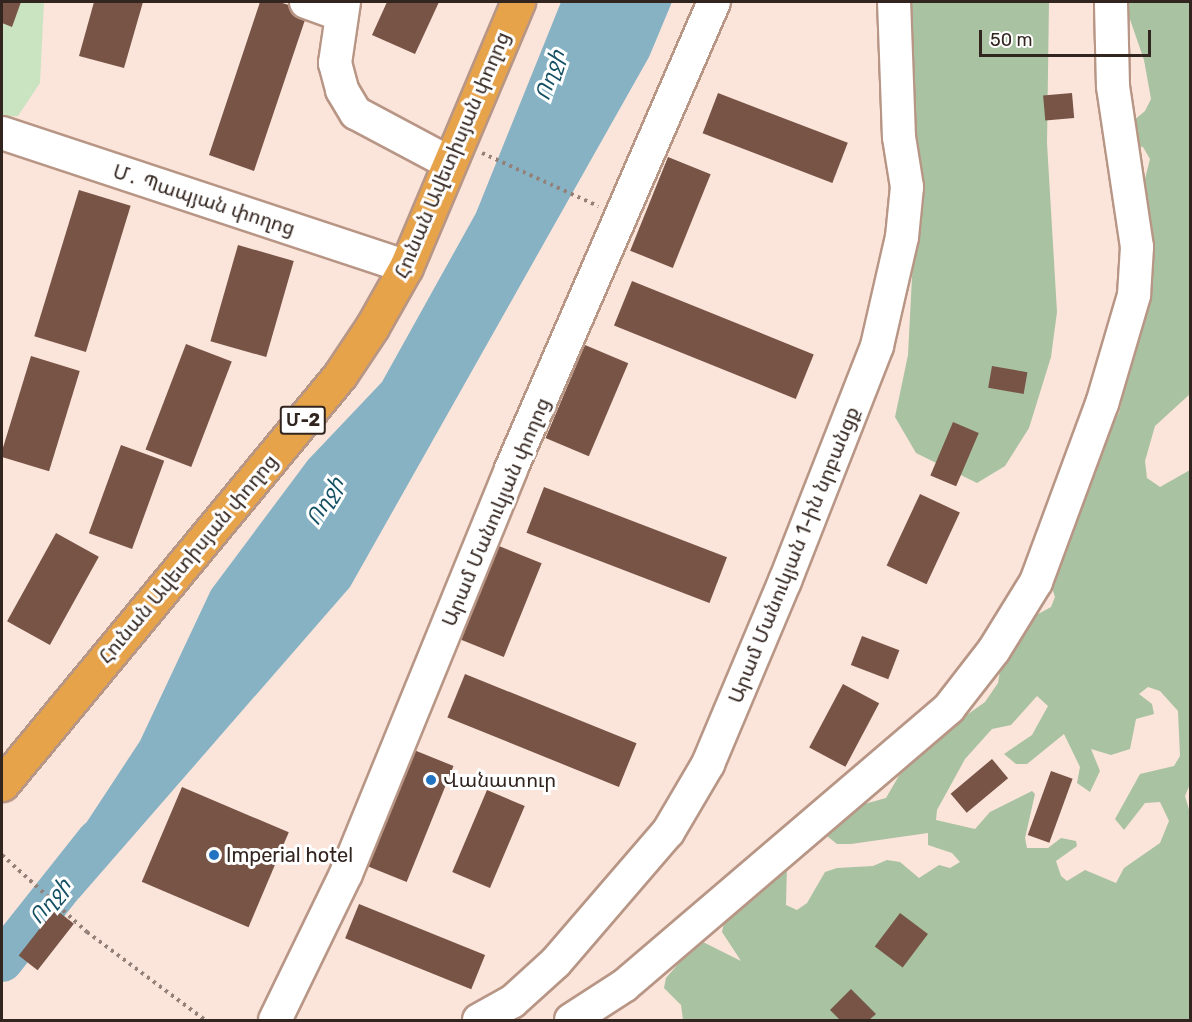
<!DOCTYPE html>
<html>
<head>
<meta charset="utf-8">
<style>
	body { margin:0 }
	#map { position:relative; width:1192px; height:1022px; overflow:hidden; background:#fbe4da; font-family:Rubik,"Noto Sans Armenian",sans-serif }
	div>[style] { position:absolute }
	.green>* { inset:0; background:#cae4c2 }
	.forest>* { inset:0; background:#a9c2a1 }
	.water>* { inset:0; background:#86b2c4 }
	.river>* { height:42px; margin:-21px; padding:0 21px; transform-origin:21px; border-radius:21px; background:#86b2c4 }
	.building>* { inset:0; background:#785446; transform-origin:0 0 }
	.path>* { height:4px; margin-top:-2px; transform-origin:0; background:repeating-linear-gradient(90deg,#938179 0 3px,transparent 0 7.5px) }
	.roads { filter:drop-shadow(2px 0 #b89686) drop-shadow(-2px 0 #b89686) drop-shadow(0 2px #b89686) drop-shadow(0 -2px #b89686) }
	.minor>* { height:32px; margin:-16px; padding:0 16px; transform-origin:16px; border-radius:16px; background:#fff }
	.highway>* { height:33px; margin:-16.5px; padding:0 16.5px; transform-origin:16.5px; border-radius:16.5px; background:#e7a34a }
	.dots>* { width:16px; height:16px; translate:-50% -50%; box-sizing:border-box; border:3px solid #fff; border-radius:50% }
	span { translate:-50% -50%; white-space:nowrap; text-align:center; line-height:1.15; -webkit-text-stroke:6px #fff; paint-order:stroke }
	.shield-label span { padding:2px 4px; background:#fff; border:2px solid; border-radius:4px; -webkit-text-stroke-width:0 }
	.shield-label { font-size:18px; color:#32241e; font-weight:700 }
	.street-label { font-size:20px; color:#32241e }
	.poi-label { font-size:20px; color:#32241e }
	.left { translate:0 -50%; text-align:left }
	.water-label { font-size:21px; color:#144f63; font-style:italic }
	.frame { position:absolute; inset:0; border:3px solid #32241e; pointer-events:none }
	.scale { position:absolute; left:979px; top:30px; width:172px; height:27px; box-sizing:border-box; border:3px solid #32241e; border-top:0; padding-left:8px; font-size:18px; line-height:21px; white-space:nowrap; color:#32241e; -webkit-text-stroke:4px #fff; paint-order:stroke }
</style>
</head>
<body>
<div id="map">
	<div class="green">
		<i style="clip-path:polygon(2px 2px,44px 2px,40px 83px,18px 116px,2px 117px)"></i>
	</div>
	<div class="forest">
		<i style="clip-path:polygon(903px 2px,1049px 2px,1047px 143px,1057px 312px,1051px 357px,1029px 428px,1005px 466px,977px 483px,916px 453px,895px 417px,908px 355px,913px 258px)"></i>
		<i style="clip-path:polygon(evenodd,1124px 2px,1190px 2px,1190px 394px,1155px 426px,1145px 461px,1147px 478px,1160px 487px,1190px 470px,1190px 784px,1185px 796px,1190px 813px,1190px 1020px,683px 1020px,681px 1005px,664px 988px,666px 978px,699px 940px,741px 961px,722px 932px,725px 919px,787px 864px,786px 905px,797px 910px,807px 903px,825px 872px,837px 868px,873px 866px,887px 860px,900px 862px,919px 878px,939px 865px,950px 868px,960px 862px,952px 853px,928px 845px,928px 833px,851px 844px,837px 844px,827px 836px,831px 822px,850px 808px,886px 798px,911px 755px,985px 702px,998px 683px,1002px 659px,1018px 625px,1051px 607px,1055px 597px,1051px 585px,1090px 454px,1119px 413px,1124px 391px,1142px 191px,1150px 159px,1143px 147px,1130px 145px,1127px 126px,1145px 111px,1151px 99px,1144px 60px,1124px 2px,1148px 687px,1160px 691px,1178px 711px,1180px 756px,1174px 766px,1140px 774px,1115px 819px,1124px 830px,1145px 803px,1160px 802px,1169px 821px,1160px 843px,1124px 868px,1116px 883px,1085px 870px,1067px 881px,1061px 876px,1056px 861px,1077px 846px,1076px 841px,1061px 838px,1048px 848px,1027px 848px,1025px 838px,1035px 794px,1032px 791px,990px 812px,975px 829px,936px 820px,937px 810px,965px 759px,992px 729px,1011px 725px,1037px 696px,1048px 706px,1032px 735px,1004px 754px,1016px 764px,1027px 764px,1064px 734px,1080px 767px,1077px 783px,1090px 792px,1100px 771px,1091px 749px,1111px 755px,1130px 749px,1136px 719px,1154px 714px,1152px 704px,1139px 694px,1148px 687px)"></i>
	</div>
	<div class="water">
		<i style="clip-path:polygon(561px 2px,672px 2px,649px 57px,350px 587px,79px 898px,52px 875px,140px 741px,211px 590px,308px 460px,382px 382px,476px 213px)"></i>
	</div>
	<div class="river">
		<i style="left:2px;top:961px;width:154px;rotate:-51.6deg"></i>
	</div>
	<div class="building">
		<i style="clip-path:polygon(2px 2px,21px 2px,12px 27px,2px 23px)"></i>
		<i style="clip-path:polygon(94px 2px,143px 2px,124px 68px,79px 56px)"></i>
		<i style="clip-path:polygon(260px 2px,279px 2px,308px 11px,254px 171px,209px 155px)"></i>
		<i style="clip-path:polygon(387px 2px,439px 2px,415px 54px,372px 35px)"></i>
		<i style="left:718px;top:93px;width:139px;height:43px;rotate:21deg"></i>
		<i style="left:1072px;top:93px;width:25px;height:29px;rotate:85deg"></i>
		<i style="left:668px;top:157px;width:46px;height:101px;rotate:22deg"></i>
		<i style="left:79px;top:190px;width:54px;height:153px;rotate:17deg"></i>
		<i style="left:238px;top:245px;width:58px;height:100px;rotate:16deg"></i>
		<i style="left:632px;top:281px;width:196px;height:48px;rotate:22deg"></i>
		<i style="left:186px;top:344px;width:49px;height:113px;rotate:21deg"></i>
		<i style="left:585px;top:345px;width:47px;height:101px;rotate:23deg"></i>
		<i style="left:31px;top:356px;width:51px;height:105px;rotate:17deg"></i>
		<i style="left:992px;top:366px;width:36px;height:22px;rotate:10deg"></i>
		<i style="left:953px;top:422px;width:28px;height:58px;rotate:23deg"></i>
		<i style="left:121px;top:445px;width:46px;height:94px;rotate:20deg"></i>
		<i style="left:544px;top:487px;width:196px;height:49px;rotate:21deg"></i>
		<i style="left:920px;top:494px;width:44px;height:79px;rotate:25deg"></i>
		<i style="left:56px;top:533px;width:49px;height:101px;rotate:29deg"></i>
		<i style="left:499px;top:546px;width:46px;height:101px;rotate:22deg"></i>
		<i style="left:862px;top:636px;width:40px;height:31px;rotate:21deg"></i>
		<i style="left:465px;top:674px;width:185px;height:47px;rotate:22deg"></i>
		<i style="left:843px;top:684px;width:41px;height:72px;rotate:28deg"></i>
		<i style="left:409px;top:748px;width:48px;height:125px;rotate:22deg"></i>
		<i style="left:992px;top:759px;width:25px;height:54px;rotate:50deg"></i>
		<i style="left:1051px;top:771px;width:23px;height:68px;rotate:20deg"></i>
		<i style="left:182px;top:787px;width:116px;height:103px;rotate:23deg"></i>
		<i style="left:487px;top:790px;width:41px;height:89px;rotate:23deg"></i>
		<i style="left:359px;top:904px;width:136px;height:37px;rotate:22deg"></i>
		<i style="left:55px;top:909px;width:24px;height:59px;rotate:38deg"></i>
		<i style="left:900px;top:913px;width:35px;height:42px;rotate:37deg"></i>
		<i style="clip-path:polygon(851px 989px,876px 1014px,869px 1020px,840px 1020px,830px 1010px)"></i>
	</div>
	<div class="path">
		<i style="left:482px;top:153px;width:128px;rotate:24.6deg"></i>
		<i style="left:2px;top:855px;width:115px;rotate:42.2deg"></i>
		<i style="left:87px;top:932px;width:147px;rotate:36.7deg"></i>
	</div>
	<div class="roads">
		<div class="minor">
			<i style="left:306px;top:2px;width:38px;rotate:20deg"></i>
			<i style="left:344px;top:2px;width:62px;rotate:98.4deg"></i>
			<i style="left:335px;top:63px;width:28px;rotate:75deg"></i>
			<i style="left:342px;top:90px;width:27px;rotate:59deg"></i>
			<i style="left:356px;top:113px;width:106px;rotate:28deg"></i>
			<i style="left:2px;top:133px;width:426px;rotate:18.3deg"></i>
			<i style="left:275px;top:1020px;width:162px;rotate:-64.1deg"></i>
			<i style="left:346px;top:874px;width:437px;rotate:-67.8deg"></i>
			<i style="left:511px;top:469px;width:509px;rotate:-66.51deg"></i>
			<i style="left:479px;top:1020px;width:38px;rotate:-29deg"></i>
			<i style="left:512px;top:1002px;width:59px;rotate:-42.3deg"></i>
			<i style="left:556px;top:962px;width:172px;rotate:-49.3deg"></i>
			<i style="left:668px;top:832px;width:79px;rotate:-59.5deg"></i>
			<i style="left:708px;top:764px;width:199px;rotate:-67.2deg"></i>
			<i style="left:785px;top:581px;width:252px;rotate:-68.6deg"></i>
			<i style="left:877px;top:346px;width:112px;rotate:-77.1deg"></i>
			<i style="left:902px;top:237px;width:50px;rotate:-84.3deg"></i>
			<i style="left:907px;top:187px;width:51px;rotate:-99.1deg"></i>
			<i style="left:899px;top:137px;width:135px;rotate:-92.1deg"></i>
			<i style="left:571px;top:1020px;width:64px;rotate:-32.9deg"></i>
			<i style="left:625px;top:985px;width:426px;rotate:-40.5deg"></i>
			<i style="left:949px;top:708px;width:73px;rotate:-52.2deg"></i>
			<i style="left:994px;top:650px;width:80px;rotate:-58.3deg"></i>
			<i style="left:1036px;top:582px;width:190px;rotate:-69.7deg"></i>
			<i style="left:1102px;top:404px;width:114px;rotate:-73.6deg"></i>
			<i style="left:1134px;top:295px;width:48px;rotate:-86.4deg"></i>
			<i style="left:1137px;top:247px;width:163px;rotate:-98.5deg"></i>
			<i style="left:1113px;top:86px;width:84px;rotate:-91.4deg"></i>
		</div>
		<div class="highway">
			<i style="left:2px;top:784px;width:531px;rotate:-50.43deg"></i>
			<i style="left:340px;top:375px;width:58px;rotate:-56.3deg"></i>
			<i style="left:372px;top:327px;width:69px;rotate:-60.5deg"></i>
			<i style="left:406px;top:267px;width:288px;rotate:-67.1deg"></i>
		</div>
	</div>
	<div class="dots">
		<i style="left:431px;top:780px;background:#2274c2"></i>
		<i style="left:214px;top:855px;background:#2274c2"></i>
	</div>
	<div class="shield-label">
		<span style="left:303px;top:420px">Մ-2</span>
	</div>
	<div class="street-label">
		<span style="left:452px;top:155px;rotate:-67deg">Հունան Ավետիսյան փողոց</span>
		<span style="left:204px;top:200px;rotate:18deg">Մ․ Պապյան փողոց</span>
		<span style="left:496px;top:512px;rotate:-67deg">Արամ Մանուկյան փողոց</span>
		<span style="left:794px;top:555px;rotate:-68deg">Արամ Մանուկյան 1-ին նրբանցք</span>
		<span style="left:188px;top:559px;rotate:-50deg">Հունան Ավետիսյան փողոց</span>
	</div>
	<div class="poi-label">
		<span class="left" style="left:443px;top:780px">Վանատուր</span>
		<span class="left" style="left:226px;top:855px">Imperial hotel</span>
	</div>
	<div class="water-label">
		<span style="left:550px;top:75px;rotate:-72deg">Ողջի</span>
		<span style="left:325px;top:501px;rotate:-59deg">Ողջի</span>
		<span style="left:50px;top:901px;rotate:-51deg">Ողջի</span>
	</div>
	<div class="frame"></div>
	<div class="scale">50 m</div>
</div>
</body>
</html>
